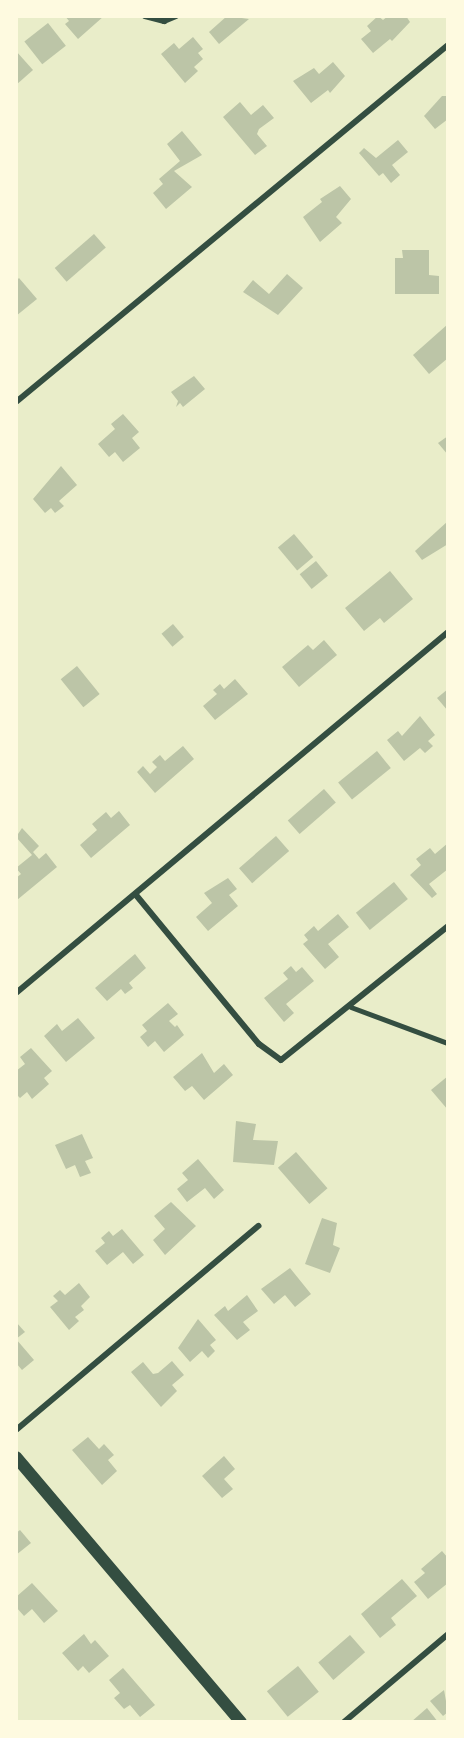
<!DOCTYPE html>
<html>
<head>
<meta charset="utf-8">
<style>
	body { margin:0 }
	#map { position:relative; width:464px; height:1738px; overflow:hidden; background:#e9edc9; font-family:Ubuntu,sans-serif }
	div>[style] { position:absolute }
	.building>* { inset:0; background:#bcc5a7; transform-origin:0 0 }
	.service>* { height:4.5px; margin:-2.25px; padding:0 2.25px; transform-origin:2.25px; border-radius:2.25px; background:#344e41 }
	.minor>* { height:6px; margin:-3px; padding:0 3px; transform-origin:3px; border-radius:3px; background:#344e41 }
	.secondary>* { height:12px; margin:-6px; padding:0 6px; transform-origin:6px; border-radius:6px; background:#344e41 }
	span { translate:-50% -50%; white-space:nowrap; text-align:center; line-height:1.15; -webkit-text-stroke:4.5px #fefae0; paint-order:stroke }
	.frame { position:absolute; inset:0; border:18px solid #fefae0; pointer-events:none }
</style>
</head>
<body>
<div id="map">
	<div class="building">
		<i style="clip-path:polygon(65px 16px,104px 16px,78px 39px,65px 24px,69px 21px)"></i>
		<i style="clip-path:polygon(227px 16px,249px 19px,219px 44px,209px 32px)"></i>
		<i style="clip-path:polygon(378px 16px,383px 20px,388px 16px,406px 16px,410px 22px,392px 41px,390px 39px,373px 53px,361px 39px,371px 31px,367px 26px)"></i>
		<i style="left:48px;top:23px;width:29px;height:30px;rotate:52deg"></i>
		<i style="clip-path:polygon(193px 37px,203px 49px,198px 53px,203px 59px,194px 67px,198px 71px,185px 83px,161px 54px,174px 43px,179px 49px)"></i>
		<i style="clip-path:polygon(16px 51px,33px 70px,16px 85px)"></i>
		<i style="clip-path:polygon(333px 62px,345px 76px,330px 93px,328px 90px,311px 103px,293px 81px,314px 68px,319px 74px)"></i>
		<i style="clip-path:polygon(442px 96px,448px 96px,448px 119px,435px 129px,424px 116px)"></i>
		<i style="clip-path:polygon(240px 102px,251px 115px,263px 105px,274px 118px,259px 129px,257px 134px,267px 146px,255px 155px,223px 117px)"></i>
		<i style="clip-path:polygon(182px 131px,202px 155px,174px 171px,192px 187px,166px 209px,153px 193px,163px 184px,159px 179px,180px 161px,167px 144px)"></i>
		<i style="clip-path:polygon(398px 140px,408px 152px,392px 165px,400px 175px,391px 183px,383px 173px,379px 176px,359px 153px,364px 148px,376px 158px)"></i>
		<i style="clip-path:polygon(340px 186px,351px 199px,336px 217px,342px 223px,320px 242px,303px 217px,322px 202px,320px 199px)"></i>
		<i style="left:94px;top:234px;width:18px;height:52px;rotate:49deg"></i>
		<i style="clip-path:polygon(402px 250px,429px 250px,429px 275px,439px 276px,439px 294px,395px 294px,395px 258px,403px 258px)"></i>
		<i style="clip-path:polygon(287px 274px,303px 288px,278px 315px,243px 292px,253px 280px,269px 294px)"></i>
		<i style="clip-path:polygon(19px 278px,37px 299px,16px 316px,16px 281px)"></i>
		<i style="clip-path:polygon(448px 324px,448px 358px,429px 374px,413px 355px)"></i>
		<i style="clip-path:polygon(194px 376px,205px 389px,183px 407px,180px 403px,176px 407px,178px 401px,171px 392px)"></i>
		<i style="clip-path:polygon(123px 414px,139px 432px,132px 438px,140px 448px,123px 462px,115px 452px,109px 457px,98px 444px,115px 429px,111px 424px)"></i>
		<i style="clip-path:polygon(448px 436px,448px 455px,438px 443px)"></i>
		<i style="clip-path:polygon(61px 466px,77px 485px,59px 501px,64px 506px,55px 513px,51px 508px,45px 513px,33px 499px)"></i>
		<i style="clip-path:polygon(448px 521px,448px 544px,422px 560px,415px 551px)"></i>
		<i style="left:294px;top:534px;width:30px;height:21px;rotate:50deg"></i>
		<i style="left:316px;top:561px;width:19px;height:21px;rotate:51deg"></i>
		<i style="clip-path:polygon(390px 571px,413px 599px,384px 623px,380px 618px,364px 631px,345px 608px)"></i>
		<i style="left:173px;top:624px;width:17px;height:15px;rotate:50deg"></i>
		<i style="clip-path:polygon(324px 640px,337px 655px,299px 687px,282px 667px,308px 645px,313px 650px)"></i>
		<i style="left:77px;top:666px;width:36px;height:21px;rotate:51deg"></i>
		<i style="clip-path:polygon(235px 679px,248px 694px,215px 720px,203px 706px,217px 694px,213px 690px,220px 684px,224px 689px)"></i>
		<i style="clip-path:polygon(448px 689px,448px 711px,437px 698px)"></i>
		<i style="clip-path:polygon(420px 716px,435px 735px,428px 741px,433px 746px,425px 753px,420px 748px,404px 761px,387px 740px,398px 731px,402px 736px)"></i>
		<i style="clip-path:polygon(183px 746px,194px 759px,155px 793px,137px 772px,143px 766px,150px 774px,157px 767px,152px 762px,160px 755px,165px 761px)"></i>
		<i style="left:377px;top:751px;width:22px;height:50px;rotate:51deg"></i>
		<i style="left:324px;top:789px;width:18px;height:48px;rotate:49deg"></i>
		<i style="clip-path:polygon(119px 811px,130px 825px,91px 858px,80px 845px,97px 830px,92px 824px,106px 812px,111px 818px)"></i>
		<i style="clip-path:polygon(22px 828px,39px 846px,33px 852px,39px 859px,46px 853px,57px 867px,17px 900px,16px 878px,21px 874px,16px 868px,32px 855px,16px 837px)"></i>
		<i style="left:276px;top:836px;width:20px;height:49px;rotate:49deg"></i>
		<i style="clip-path:polygon(448px 843px,448px 869px,429px 884px,437px 894px,432px 898px,410px 875px,421px 865px,416px 859px,430px 848px,435px 854px)"></i>
		<i style="clip-path:polygon(228px 878px,237px 889px,229px 895px,238px 906px,208px 931px,196px 917px,212px 903px,204px 893px)"></i>
		<i style="left:394px;top:882px;width:22px;height:49px;rotate:51deg"></i>
		<i style="clip-path:polygon(338px 914px,349px 927px,328px 944px,339px 957px,325px 969px,303px 944px,308px 940px,304px 935px,314px 926px,318px 931px)"></i>
		<i style="clip-path:polygon(135px 954px,146px 968px,129px 983px,133px 988px,125px 994px,121px 989px,107px 1001px,95px 988px)"></i>
		<i style="clip-path:polygon(291px 966px,296px 972px,302px 967px,314px 981px,286px 1004px,294px 1013px,284px 1022px,264px 998px,288px 979px,283px 973px)"></i>
		<i style="clip-path:polygon(168px 1003px,178px 1014px,169px 1021px,175px 1027px,177px 1025px,184px 1035px,164px 1052px,155px 1041px,148px 1047px,140px 1037px,147px 1031px,142px 1025px)"></i>
		<i style="clip-path:polygon(78px 1018px,95px 1038px,66px 1062px,44px 1036px,57px 1024px,62px 1031px)"></i>
		<i style="clip-path:polygon(31px 1048px,52px 1071px,44px 1078px,49px 1084px,32px 1099px,27px 1092px,20px 1098px,16px 1094px,16px 1071px,25px 1064px,20px 1057px)"></i>
		<i style="clip-path:polygon(202px 1053px,214px 1073px,224px 1064px,233px 1075px,204px 1100px,192px 1086px,185px 1091px,173px 1077px)"></i>
		<i style="clip-path:polygon(448px 1076px,448px 1110px,431px 1090px)"></i>
		<i style="clip-path:polygon(236px 1121px,256px 1124px,253px 1140px,278px 1141px,274px 1165px,233px 1162px)"></i>
		<i style="clip-path:polygon(82px 1134px,93px 1158px,85px 1161px,91px 1173px,80px 1177px,75px 1165px,66px 1169px,55px 1145px)"></i>
		<i style="left:296px;top:1152px;width:48px;height:24px;rotate:49deg"></i>
		<i style="clip-path:polygon(198px 1159px,224px 1190px,214px 1199px,205px 1188px,187px 1202px,177px 1189px,188px 1180px,182px 1173px)"></i>
		<i style="clip-path:polygon(171px 1202px,196px 1226px,165px 1255px,153px 1240px,165px 1229px,154px 1216px)"></i>
		<i style="clip-path:polygon(322px 1218px,337px 1223px,333px 1245px,340px 1248px,330px 1273px,305px 1264px)"></i>
		<i style="clip-path:polygon(122px 1229px,144px 1255px,133px 1264px,123px 1252px,107px 1265px,95px 1251px,105px 1243px,101px 1238px,109px 1231px,113px 1236px)"></i>
		<i style="clip-path:polygon(290px 1268px,311px 1294px,295px 1307px,285px 1295px,274px 1304px,261px 1289px)"></i>
		<i style="clip-path:polygon(79px 1283px,90px 1297px,81px 1306px,84px 1310px,75px 1317px,79px 1321px,69px 1330px,50px 1307px,58px 1301px,53px 1296px,60px 1290px,65px 1295px)"></i>
		<i style="clip-path:polygon(247px 1295px,258px 1311px,243px 1322px,250px 1330px,237px 1340px,214px 1315px,225px 1306px,228px 1311px)"></i>
		<i style="clip-path:polygon(198px 1319px,216px 1340px,210px 1345px,215px 1351px,208px 1358px,202px 1351px,190px 1362px,178px 1348px)"></i>
		<i style="clip-path:polygon(16px 1322px,25px 1332px,16px 1339px)"></i>
		<i style="clip-path:polygon(16px 1339px,34px 1360px,22px 1370px,16px 1363px)"></i>
		<i style="clip-path:polygon(172px 1361px,184px 1375px,172px 1385px,177px 1391px,161px 1407px,131px 1372px,143px 1362px,153px 1374px,158px 1373px)"></i>
		<i style="clip-path:polygon(88px 1437px,99px 1449px,104px 1444px,114px 1455px,108px 1460px,117px 1471px,102px 1485px,72px 1450px)"></i>
		<i style="clip-path:polygon(224px 1456px,235px 1469px,224px 1479px,233px 1489px,222px 1498px,202px 1476px)"></i>
		<i style="clip-path:polygon(20px 1530px,31px 1543px,16px 1555px,16px 1533px)"></i>
		<i style="clip-path:polygon(442px 1551px,448px 1558px,448px 1583px,428px 1599px,414px 1582px,425px 1573px,421px 1569px)"></i>
		<i style="clip-path:polygon(402px 1579px,417px 1596px,391px 1618px,396px 1625px,380px 1638px,361px 1614px)"></i>
		<i style="clip-path:polygon(32px 1583px,58px 1611px,44px 1623px,32px 1609px,24px 1616px,16px 1607px,16px 1597px)"></i>
		<i style="clip-path:polygon(84px 1634px,91px 1644px,95px 1640px,109px 1656px,89px 1673px,83px 1666px,78px 1671px,62px 1653px)"></i>
		<i style="left:350px;top:1635px;width:23px;height:42px;rotate:49deg"></i>
		<i style="left:298px;top:1666px;width:33px;height:40px;rotate:51deg"></i>
		<i style="clip-path:polygon(123px 1668px,155px 1705px,140px 1717px,130px 1705px,124px 1709px,114px 1698px,120px 1693px,109px 1680px)"></i>
		<i style="clip-path:polygon(444px 1690px,448px 1712px,443px 1716px,430px 1701px)"></i>
		<i style="clip-path:polygon(427px 1708px,438px 1722px,411px 1722px)"></i>
	</div>
	<div class="service">
		<i style="left:351px;top:1007px;width:103px;rotate:20.4deg"></i>
	</div>
	<div class="minor">
		<i style="left:145px;top:16px;width:20px;rotate:15deg"></i>
		<i style="left:164px;top:21px;width:13px;rotate:-23deg"></i>
		<i style="left:16px;top:402px;width:560px;rotate:-39.57deg"></i>
		<i style="left:136px;top:895px;width:193px;rotate:50.5deg"></i>
		<i style="left:259px;top:1044px;width:27px;rotate:36deg"></i>
		<i style="left:281px;top:1060px;width:214px;rotate:-38.7deg"></i>
		<i style="left:16px;top:993px;width:563px;rotate:-39.88deg"></i>
		<i style="left:16px;top:1430px;width:317px;rotate:-40.1deg"></i>
		<i style="left:344px;top:1722px;width:136px;rotate:-40.2deg"></i>
	</div>
	<div class="secondary">
		<i style="left:16px;top:1457px;width:348px;rotate:49.7deg"></i>
	</div>
	<div class="frame"></div>
</div>
</body>
</html>
